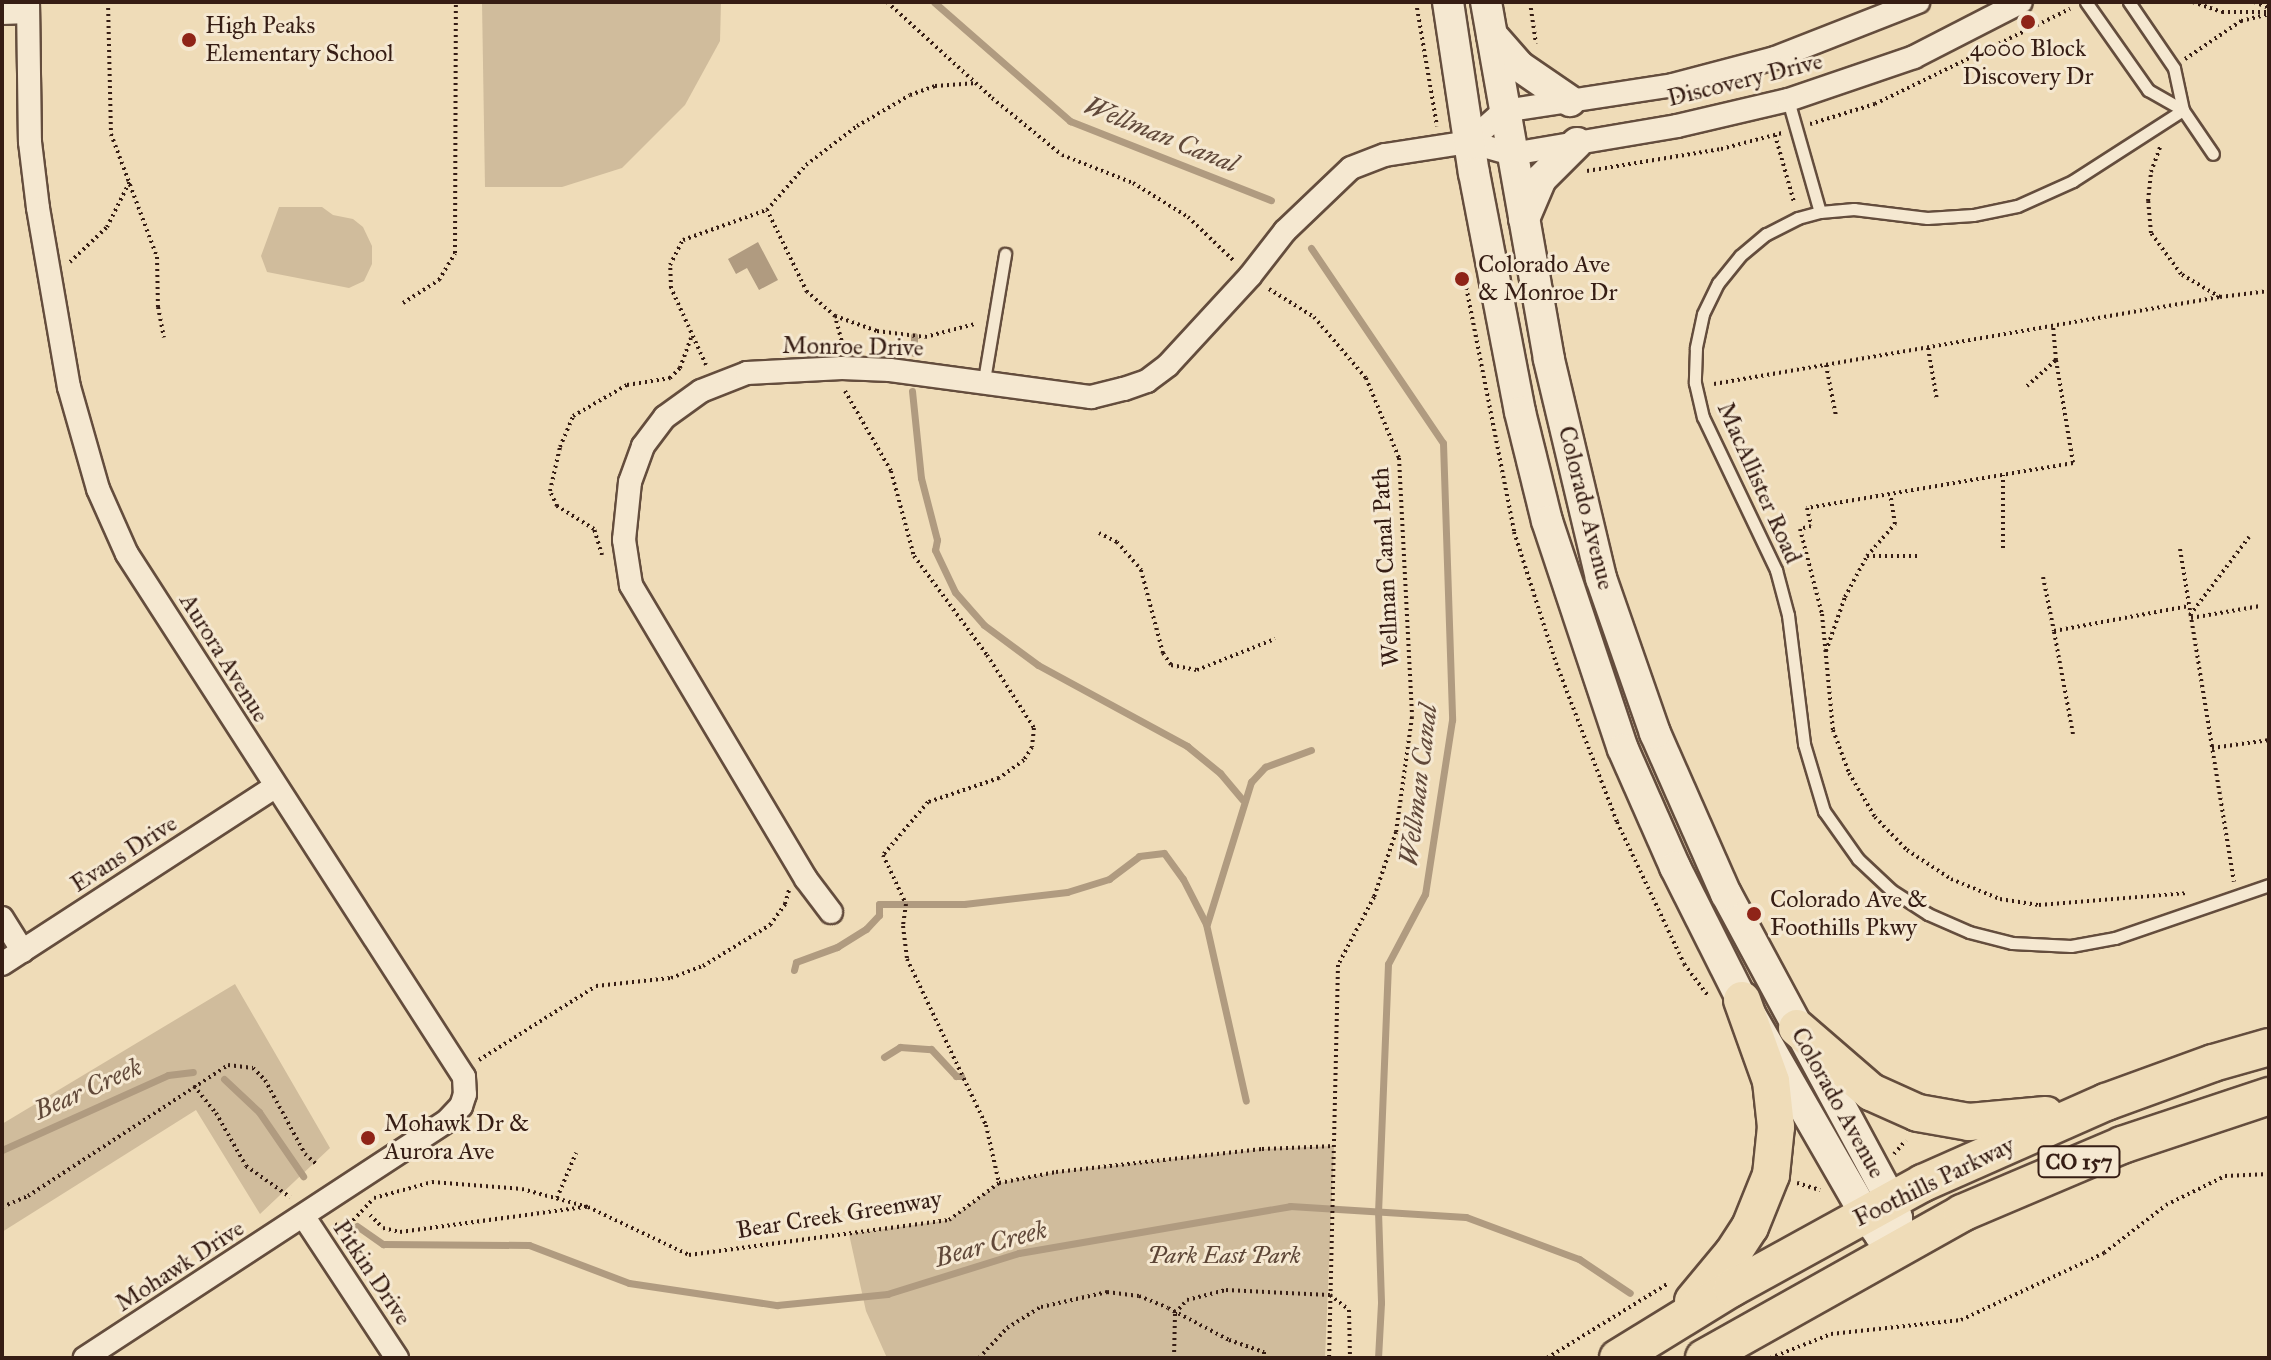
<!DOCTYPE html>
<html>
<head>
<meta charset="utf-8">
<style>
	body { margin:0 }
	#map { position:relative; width:2271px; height:1360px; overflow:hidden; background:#efdcb8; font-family:"IM FELL Great Primer",serif }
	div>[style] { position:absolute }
	.green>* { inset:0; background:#d0bc9c }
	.water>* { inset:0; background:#b09b80 }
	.stream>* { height:7px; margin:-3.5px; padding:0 3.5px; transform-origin:3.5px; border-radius:3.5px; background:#b09b80 }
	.path>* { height:4px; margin-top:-2px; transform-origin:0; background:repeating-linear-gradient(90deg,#361d14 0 2px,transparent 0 6px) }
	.roads { filter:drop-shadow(2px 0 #644d3d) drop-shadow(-2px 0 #644d3d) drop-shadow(0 2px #644d3d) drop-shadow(0 -2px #644d3d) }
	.service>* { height:11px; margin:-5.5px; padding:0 5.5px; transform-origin:5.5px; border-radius:5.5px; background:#f5e8d1 }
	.minor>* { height:22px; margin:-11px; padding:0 11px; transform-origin:11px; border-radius:11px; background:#f5e8d1 }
	.secondary>* { height:30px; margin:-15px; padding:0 15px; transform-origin:15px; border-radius:15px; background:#f5e8d1 }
	.trunk>* { height:36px; margin:-18px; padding:0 18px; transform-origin:18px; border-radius:18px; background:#efdcb8 }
	.dots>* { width:22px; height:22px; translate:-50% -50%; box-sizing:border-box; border:4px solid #f5e8d1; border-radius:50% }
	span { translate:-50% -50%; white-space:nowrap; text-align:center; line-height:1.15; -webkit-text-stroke:6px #f5e8d1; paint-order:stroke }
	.shield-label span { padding:2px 6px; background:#f5e8d1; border:2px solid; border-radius:6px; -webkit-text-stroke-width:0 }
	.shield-label { font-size:22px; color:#361d14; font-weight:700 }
	.poi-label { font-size:24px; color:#361d14 }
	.left { translate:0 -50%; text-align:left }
	.street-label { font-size:24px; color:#361d14 }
	.park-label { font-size:24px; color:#5c4536; font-style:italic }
	.water-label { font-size:26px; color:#61493a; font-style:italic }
	.frame { position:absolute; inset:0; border:4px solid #361d14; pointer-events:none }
</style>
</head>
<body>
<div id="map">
	<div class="green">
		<i style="clip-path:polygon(482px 2px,721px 2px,720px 41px,685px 105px,622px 168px,562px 187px,485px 187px)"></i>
		<i style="clip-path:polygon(279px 207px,322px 207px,333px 215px,353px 219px,363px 227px,372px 246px,372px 264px,364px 281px,349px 288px,267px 272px,261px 256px)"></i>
		<i style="clip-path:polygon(235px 984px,330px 1148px,260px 1214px,196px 1110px,2px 1232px,2px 1124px)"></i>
		<i style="clip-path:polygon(1334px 1146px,1325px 1358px,887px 1358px,866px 1311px,849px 1234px,949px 1220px,999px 1183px,1056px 1172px,1262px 1149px)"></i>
	</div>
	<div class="water">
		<i style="clip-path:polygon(758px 242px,778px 280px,759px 290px,747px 268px,736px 274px,728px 259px)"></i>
	</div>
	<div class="stream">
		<i style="left:934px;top:2px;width:181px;rotate:41.2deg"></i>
		<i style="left:1070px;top:121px;width:216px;rotate:21.5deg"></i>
		<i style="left:1311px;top:248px;width:235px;rotate:55.9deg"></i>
		<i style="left:1443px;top:443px;width:277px;rotate:88.1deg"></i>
		<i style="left:1452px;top:720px;width:176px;rotate:98.8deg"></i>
		<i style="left:1425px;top:894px;width:79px;rotate:117.9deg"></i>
		<i style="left:1388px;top:964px;width:247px;rotate:92.3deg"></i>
		<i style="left:1378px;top:1211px;width:92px;rotate:88.1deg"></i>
		<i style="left:1381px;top:1303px;width:55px;rotate:93.1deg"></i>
		<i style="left:914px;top:353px;width:17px;rotate:-90deg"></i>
		<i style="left:912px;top:391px;width:87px;rotate:84.1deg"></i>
		<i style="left:921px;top:478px;width:64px;rotate:75.5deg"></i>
		<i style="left:937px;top:540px;width:10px;rotate:101deg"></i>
		<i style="left:935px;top:550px;width:47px;rotate:64.5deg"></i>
		<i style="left:955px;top:592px;width:44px;rotate:48.7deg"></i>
		<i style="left:984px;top:625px;width:67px;rotate:36.5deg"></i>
		<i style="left:1038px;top:665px;width:170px;rotate:28.5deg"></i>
		<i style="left:1187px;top:746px;width:43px;rotate:39.3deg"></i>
		<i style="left:1220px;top:773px;width:35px;rotate:50deg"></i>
		<i style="left:1207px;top:924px;width:149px;rotate:-72.8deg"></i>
		<i style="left:1251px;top:782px;width:21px;rotate:-47deg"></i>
		<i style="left:1265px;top:767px;width:49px;rotate:-20.3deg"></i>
		<i style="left:794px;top:970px;width:8px;rotate:-76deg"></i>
		<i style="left:796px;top:962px;width:44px;rotate:-20.1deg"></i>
		<i style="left:837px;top:947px;width:34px;rotate:-32deg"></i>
		<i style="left:866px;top:929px;width:19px;rotate:-47deg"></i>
		<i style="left:879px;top:915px;width:11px;rotate:-90deg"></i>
		<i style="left:879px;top:904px;width:85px"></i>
		<i style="left:964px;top:904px;width:104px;rotate:-6.6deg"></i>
		<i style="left:1067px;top:892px;width:44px;rotate:-17.2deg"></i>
		<i style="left:1109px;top:879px;width:38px;rotate:-37deg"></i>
		<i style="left:1139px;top:856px;width:25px;rotate:-7deg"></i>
		<i style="left:1164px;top:853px;width:32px;rotate:54deg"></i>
		<i style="left:1183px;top:879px;width:51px;rotate:62.9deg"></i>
		<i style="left:1206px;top:924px;width:181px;rotate:77.3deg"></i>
		<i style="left:884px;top:1057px;width:19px;rotate:-32deg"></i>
		<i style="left:900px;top:1047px;width:31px;rotate:4deg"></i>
		<i style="left:931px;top:1049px;width:37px;rotate:47deg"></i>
		<i style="left:956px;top:1076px;width:5px"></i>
		<i style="left:224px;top:1079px;width:48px;rotate:43.3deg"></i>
		<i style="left:259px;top:1112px;width:78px;rotate:55.5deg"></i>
		<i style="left:2px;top:1150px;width:182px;rotate:-24.3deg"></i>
		<i style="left:168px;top:1075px;width:25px;rotate:-7deg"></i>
		<i style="left:357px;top:1226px;width:32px;rotate:35deg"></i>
		<i style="left:383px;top:1244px;width:146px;rotate:0.4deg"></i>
		<i style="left:529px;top:1245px;width:107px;rotate:20.8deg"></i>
		<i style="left:629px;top:1283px;width:150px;rotate:8.5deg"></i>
		<i style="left:777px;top:1305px;width:111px;rotate:-5.7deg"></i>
		<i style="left:887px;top:1294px;width:138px;rotate:-17.3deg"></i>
		<i style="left:1019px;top:1253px;width:275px;rotate:-9.8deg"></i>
		<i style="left:1290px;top:1206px;width:176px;rotate:3.6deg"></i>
		<i style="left:1466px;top:1217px;width:121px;rotate:20.4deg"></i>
		<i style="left:1579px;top:1259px;width:61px;rotate:33.7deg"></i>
	</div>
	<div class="path">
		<i style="left:108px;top:2px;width:132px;rotate:88.7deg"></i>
		<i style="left:111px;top:134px;width:131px;rotate:69.5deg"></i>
		<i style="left:157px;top:257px;width:50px;rotate:88.9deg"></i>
		<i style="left:158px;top:307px;width:31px;rotate:79deg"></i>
		<i style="left:887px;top:2px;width:142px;rotate:42.4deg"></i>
		<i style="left:992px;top:98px;width:90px;rotate:39.2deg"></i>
		<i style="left:1062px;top:155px;width:76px;rotate:21.5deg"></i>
		<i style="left:1133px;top:183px;width:65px;rotate:31.7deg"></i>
		<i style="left:1188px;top:217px;width:64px;rotate:43.7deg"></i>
		<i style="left:1416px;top:2px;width:126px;rotate:80.4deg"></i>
		<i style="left:1530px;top:2px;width:42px;rotate:81.9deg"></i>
		<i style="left:2193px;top:2px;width:31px;rotate:19deg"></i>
		<i style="left:2222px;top:12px;width:47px"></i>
		<i style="left:2254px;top:2px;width:16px;rotate:22deg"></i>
		<i style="left:2185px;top:59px;width:68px;rotate:-34.2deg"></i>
		<i style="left:2241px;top:21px;width:29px;rotate:-14deg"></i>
		<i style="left:1810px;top:124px;width:68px;rotate:-17.1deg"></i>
		<i style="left:1875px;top:104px;width:217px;rotate:-26deg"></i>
		<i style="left:1775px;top:135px;width:70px;rotate:74.2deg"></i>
		<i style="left:1587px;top:171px;width:136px;rotate:-9.3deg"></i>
		<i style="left:1721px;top:149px;width:63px;rotate:-14.7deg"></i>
		<i style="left:70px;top:262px;width:51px;rotate:-43.4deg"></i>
		<i style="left:107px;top:227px;width:51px;rotate:-63.4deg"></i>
		<i style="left:1464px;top:276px;width:261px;rotate:78.9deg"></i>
		<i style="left:1514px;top:532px;width:138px;rotate:72.2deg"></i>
		<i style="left:1556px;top:663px;width:170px;rotate:69deg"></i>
		<i style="left:1617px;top:822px;width:157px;rotate:64.7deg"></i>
		<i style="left:1684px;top:964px;width:41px;rotate:52.9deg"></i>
		<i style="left:1269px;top:289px;width:53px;rotate:31.9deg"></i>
		<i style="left:1314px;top:317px;width:80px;rotate:49.6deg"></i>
		<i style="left:1366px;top:378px;width:87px;rotate:67.6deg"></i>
		<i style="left:1399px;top:458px;width:259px;rotate:87.1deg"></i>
		<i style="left:1412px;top:717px;width:116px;rotate:97.9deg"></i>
		<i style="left:1396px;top:832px;width:69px;rotate:108.7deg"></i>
		<i style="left:1374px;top:897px;width:77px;rotate:117.9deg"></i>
		<i style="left:1338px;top:965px;width:393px;rotate:91.3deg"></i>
		<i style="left:2220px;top:297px;width:49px;rotate:-7deg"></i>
		<i style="left:403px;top:303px;width:43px;rotate:-32.6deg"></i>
		<i style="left:439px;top:280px;width:31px;rotate:-59deg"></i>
		<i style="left:455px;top:253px;width:251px;rotate:-89.8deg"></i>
		<i style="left:835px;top:316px;width:45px;rotate:19.7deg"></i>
		<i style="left:877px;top:331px;width:48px;rotate:7.1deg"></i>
		<i style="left:925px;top:337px;width:52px;rotate:-14.6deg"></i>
		<i style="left:843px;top:346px;width:31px;rotate:-105deg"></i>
		<i style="left:835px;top:316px;width:37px;rotate:-139deg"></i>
		<i style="left:807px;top:292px;width:91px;rotate:-116deg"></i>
		<i style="left:767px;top:210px;width:60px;rotate:-49.1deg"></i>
		<i style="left:806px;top:165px;width:64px;rotate:-37.4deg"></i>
		<i style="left:857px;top:126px;width:61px;rotate:-30.3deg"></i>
		<i style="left:910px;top:95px;width:27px;rotate:-20deg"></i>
		<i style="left:935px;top:86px;width:42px;rotate:-4.1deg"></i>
		<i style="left:1928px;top:348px;width:53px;rotate:80.2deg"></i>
		<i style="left:2056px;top:360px;width:104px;rotate:80.6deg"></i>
		<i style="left:2073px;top:463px;width:270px;rotate:170.4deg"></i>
		<i style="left:1807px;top:508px;width:18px;rotate:77deg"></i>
		<i style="left:1811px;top:526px;width:11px;rotate:165deg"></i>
		<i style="left:1800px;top:529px;width:88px;rotate:75.5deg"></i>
		<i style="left:1822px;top:614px;width:117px;rotate:84.6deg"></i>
		<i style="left:1833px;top:730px;width:46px;rotate:69.6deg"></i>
		<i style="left:1849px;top:773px;width:51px;rotate:59.4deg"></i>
		<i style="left:1875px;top:817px;width:46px;rotate:45.9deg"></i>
		<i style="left:1907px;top:850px;width:53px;rotate:33.4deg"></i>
		<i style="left:1951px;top:879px;width:53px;rotate:22.2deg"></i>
		<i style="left:2000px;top:899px;width:39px;rotate:9deg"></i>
		<i style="left:2039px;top:905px;width:148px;rotate:-4.6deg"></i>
		<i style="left:706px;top:365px;width:85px;rotate:-114.4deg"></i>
		<i style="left:671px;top:288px;width:23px;rotate:-92deg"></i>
		<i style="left:670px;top:265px;width:28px;rotate:-63deg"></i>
		<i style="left:683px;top:240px;width:89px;rotate:-19.7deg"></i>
		<i style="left:1826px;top:365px;width:52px;rotate:78.9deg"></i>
		<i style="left:1714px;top:384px;width:513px;rotate:-9.76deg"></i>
		<i style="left:2220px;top:297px;width:45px;rotate:-149.5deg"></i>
		<i style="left:2181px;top:274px;width:51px;rotate:-126.2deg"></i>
		<i style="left:2151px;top:233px;width:32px;rotate:-95deg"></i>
		<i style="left:2148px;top:201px;width:29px;rotate:-84deg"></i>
		<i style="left:2151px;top:172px;width:27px;rotate:-70deg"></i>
		<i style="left:2027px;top:386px;width:39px;rotate:-42deg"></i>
		<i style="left:2056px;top:360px;width:33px;rotate:-95deg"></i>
		<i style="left:845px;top:391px;width:92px;rotate:60.1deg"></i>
		<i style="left:891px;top:471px;width:88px;rotate:74.9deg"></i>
		<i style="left:914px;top:556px;width:123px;rotate:53.6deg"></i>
		<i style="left:987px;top:655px;width:87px;rotate:57.2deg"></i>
		<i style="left:1034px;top:728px;width:19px;rotate:96deg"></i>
		<i style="left:1032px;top:747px;width:15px;rotate:122deg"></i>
		<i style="left:1024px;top:760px;width:31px;rotate:144deg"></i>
		<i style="left:999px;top:778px;width:75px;rotate:161.3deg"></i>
		<i style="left:928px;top:802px;width:70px;rotate:130.3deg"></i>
		<i style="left:883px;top:855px;width:54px;rotate:64.9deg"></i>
		<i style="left:906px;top:904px;width:22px;rotate:98deg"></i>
		<i style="left:903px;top:926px;width:33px;rotate:83deg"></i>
		<i style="left:907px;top:959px;width:184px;rotate:64.6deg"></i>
		<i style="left:986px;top:1125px;width:59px;rotate:77.4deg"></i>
		<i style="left:1099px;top:533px;width:20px;rotate:27deg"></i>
		<i style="left:1117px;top:542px;width:37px;rotate:49deg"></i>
		<i style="left:1141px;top:570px;width:86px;rotate:75.2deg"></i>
		<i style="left:1163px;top:653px;width:14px;rotate:56deg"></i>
		<i style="left:1171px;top:665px;width:26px;rotate:11deg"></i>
		<i style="left:1197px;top:670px;width:84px;rotate:-21.7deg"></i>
		<i style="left:2003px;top:548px;width:73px;rotate:-90deg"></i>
		<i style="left:2180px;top:549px;width:337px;rotate:80.8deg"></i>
		<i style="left:602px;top:555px;width:27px;rotate:-107deg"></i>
		<i style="left:594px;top:529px;width:44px;rotate:-148.1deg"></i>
		<i style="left:557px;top:506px;width:17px;rotate:-115deg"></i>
		<i style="left:550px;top:491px;width:45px;rotate:-77.2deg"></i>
		<i style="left:560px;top:447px;width:34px;rotate:-67deg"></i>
		<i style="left:573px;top:416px;width:62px;rotate:-29.9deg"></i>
		<i style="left:627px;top:385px;width:44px;rotate:-9.2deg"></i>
		<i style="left:670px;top:378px;width:14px;rotate:-45deg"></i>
		<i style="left:680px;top:368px;width:32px;rotate:-70deg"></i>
		<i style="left:1867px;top:556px;width:43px;rotate:-48.8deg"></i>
		<i style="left:1895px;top:524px;width:30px;rotate:-99deg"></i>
		<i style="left:2043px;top:577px;width:55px;rotate:78.5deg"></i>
		<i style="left:2190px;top:615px;width:98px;rotate:-52.9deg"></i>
		<i style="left:2191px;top:618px;width:70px;rotate:-9.9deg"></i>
		<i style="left:1826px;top:651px;width:57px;rotate:-70.6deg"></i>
		<i style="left:1845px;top:597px;width:47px;rotate:-61.8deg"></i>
		<i style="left:1867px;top:556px;width:50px"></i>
		<i style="left:2073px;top:734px;width:105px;rotate:-100.5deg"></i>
		<i style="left:2054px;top:631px;width:137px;rotate:-10.5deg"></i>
		<i style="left:2212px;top:748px;width:58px;rotate:-8deg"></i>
		<i style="left:479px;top:1060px;width:138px;rotate:-32.3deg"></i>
		<i style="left:596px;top:986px;width:75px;rotate:-6.1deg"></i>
		<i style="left:671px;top:978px;width:34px;rotate:-21deg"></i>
		<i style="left:703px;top:966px;width:79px;rotate:-31.5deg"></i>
		<i style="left:770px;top:925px;width:26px;rotate:-54deg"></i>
		<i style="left:785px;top:904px;width:15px;rotate:-74deg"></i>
		<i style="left:194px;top:1086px;width:35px;rotate:51deg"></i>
		<i style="left:216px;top:1113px;width:61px;rotate:60.5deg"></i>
		<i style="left:246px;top:1166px;width:54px;rotate:35.2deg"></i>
		<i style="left:1894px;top:1154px;width:18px;rotate:-49deg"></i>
		<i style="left:1797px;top:1183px;width:24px;rotate:17deg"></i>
		<i style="left:557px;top:1198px;width:49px;rotate:-67.1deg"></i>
		<i style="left:2px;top:1207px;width:28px;rotate:-23deg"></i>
		<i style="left:28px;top:1196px;width:239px;rotate:-33.2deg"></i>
		<i style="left:228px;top:1065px;width:25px;rotate:7deg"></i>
		<i style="left:253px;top:1068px;width:17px;rotate:45deg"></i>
		<i style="left:265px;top:1080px;width:84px;rotate:61.6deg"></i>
		<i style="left:305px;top:1154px;width:15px;rotate:42deg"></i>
		<i style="left:370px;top:1215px;width:18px;rotate:45deg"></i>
		<i style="left:383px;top:1228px;width:17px;rotate:13deg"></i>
		<i style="left:400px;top:1232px;width:188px;rotate:-7.7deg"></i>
		<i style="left:335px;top:1224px;width:11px;rotate:27deg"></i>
		<i style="left:345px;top:1229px;width:42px;rotate:-46.9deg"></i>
		<i style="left:374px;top:1198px;width:60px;rotate:-15.4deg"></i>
		<i style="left:432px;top:1182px;width:90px;rotate:4.4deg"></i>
		<i style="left:522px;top:1189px;width:68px;rotate:15.3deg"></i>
		<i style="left:588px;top:1207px;width:112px;rotate:25.4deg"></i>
		<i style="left:689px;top:1255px;width:262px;rotate:-7.7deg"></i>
		<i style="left:949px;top:1220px;width:62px;rotate:-36.5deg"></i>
		<i style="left:999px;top:1183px;width:58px;rotate:-10.9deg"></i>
		<i style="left:1056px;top:1172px;width:207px;rotate:-6.4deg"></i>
		<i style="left:1262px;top:1149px;width:72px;rotate:-2.4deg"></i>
		<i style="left:979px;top:1358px;width:41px;rotate:-47deg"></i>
		<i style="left:1007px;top:1328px;width:40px;rotate:-32deg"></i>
		<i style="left:1041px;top:1307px;width:68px;rotate:-12.8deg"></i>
		<i style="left:1107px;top:1292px;width:32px;rotate:7deg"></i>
		<i style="left:1139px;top:1296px;width:31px;rotate:22deg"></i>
		<i style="left:1168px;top:1308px;width:69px;rotate:27.7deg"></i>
		<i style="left:1229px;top:1340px;width:37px;rotate:19deg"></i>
		<i style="left:1264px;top:1352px;width:6px;rotate:90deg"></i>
		<i style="left:1174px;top:1358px;width:45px;rotate:-88.7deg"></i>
		<i style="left:1175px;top:1313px;width:18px;rotate:-47deg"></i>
		<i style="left:1187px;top:1300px;width:40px;rotate:-14.4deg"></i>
		<i style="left:1226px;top:1290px;width:104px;rotate:2.8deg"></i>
		<i style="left:1330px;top:1295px;width:24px;rotate:38deg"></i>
		<i style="left:1349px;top:1310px;width:48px;rotate:88.8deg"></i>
		<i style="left:1547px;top:1358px;width:143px;rotate:-31.6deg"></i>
		<i style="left:1770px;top:1358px;width:66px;rotate:-21.5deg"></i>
		<i style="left:1831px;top:1334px;width:131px;rotate:-6.1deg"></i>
		<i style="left:1961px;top:1320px;width:158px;rotate:-25.1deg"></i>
		<i style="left:2104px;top:1253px;width:78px;rotate:-37.7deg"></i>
		<i style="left:2166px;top:1205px;width:66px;rotate:-26.2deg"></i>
		<i style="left:2225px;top:1176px;width:44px;rotate:-2.6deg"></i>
	</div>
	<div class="roads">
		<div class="service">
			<i style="left:2086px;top:2px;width:108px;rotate:54.8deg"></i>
			<i style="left:2148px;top:90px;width:40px;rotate:29.7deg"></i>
			<i style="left:2129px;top:2px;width:80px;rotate:55.7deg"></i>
			<i style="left:2174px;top:68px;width:43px;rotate:77.9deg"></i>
			<i style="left:2183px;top:110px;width:53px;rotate:55.7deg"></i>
			<i style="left:1788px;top:100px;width:116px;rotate:74.1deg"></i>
			<i style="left:2183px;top:110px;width:131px;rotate:147.2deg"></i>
			<i style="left:2073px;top:181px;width:61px;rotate:155.9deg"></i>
			<i style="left:2017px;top:206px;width:45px;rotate:168.4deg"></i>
			<i style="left:1973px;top:215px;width:46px;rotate:176.3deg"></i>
			<i style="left:1927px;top:218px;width:74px;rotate:-173deg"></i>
			<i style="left:1854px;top:209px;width:34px;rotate:175deg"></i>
			<i style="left:1820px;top:212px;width:23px;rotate:165deg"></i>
			<i style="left:1798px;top:218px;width:36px;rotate:153deg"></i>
			<i style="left:1766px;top:234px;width:34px;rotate:140deg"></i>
			<i style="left:1740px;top:256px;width:35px;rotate:129deg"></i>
			<i style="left:1718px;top:283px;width:34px;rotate:116deg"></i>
			<i style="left:1703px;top:314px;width:35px;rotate:102deg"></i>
			<i style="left:1696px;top:348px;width:35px;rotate:92deg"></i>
			<i style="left:1695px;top:383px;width:35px;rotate:77deg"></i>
			<i style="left:1703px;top:417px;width:170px;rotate:64.5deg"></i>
			<i style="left:1776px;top:570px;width:47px;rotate:75.1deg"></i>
			<i style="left:1788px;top:615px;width:130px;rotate:82.9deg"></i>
			<i style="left:1804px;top:744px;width:70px;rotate:73.4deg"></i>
			<i style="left:1824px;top:811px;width:59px;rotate:54.7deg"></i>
			<i style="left:1858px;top:859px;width:45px;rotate:43.2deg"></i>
			<i style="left:1891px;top:890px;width:44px;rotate:33deg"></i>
			<i style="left:1928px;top:914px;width:45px;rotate:23.7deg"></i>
			<i style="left:1969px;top:932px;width:44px;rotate:14.3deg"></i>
			<i style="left:2012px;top:943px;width:59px;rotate:2.9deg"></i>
			<i style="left:2071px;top:946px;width:45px;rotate:-10.3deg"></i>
			<i style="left:2115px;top:938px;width:163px;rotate:-19deg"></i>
			<i style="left:984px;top:380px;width:128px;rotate:-80.5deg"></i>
		</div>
		<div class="minor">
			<i style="left:28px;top:2px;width:140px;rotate:89.2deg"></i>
			<i style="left:30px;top:142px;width:66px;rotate:83.1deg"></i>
			<i style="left:38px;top:208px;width:182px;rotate:80.2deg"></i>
			<i style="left:69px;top:387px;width:106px;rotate:74.1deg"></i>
			<i style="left:98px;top:489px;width:71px;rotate:66deg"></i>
			<i style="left:127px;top:554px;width:622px;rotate:57.2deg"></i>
			<i style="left:464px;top:1077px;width:17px;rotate:87deg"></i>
			<i style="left:465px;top:1094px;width:13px;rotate:108deg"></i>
			<i style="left:461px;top:1106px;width:21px;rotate:133deg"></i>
			<i style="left:447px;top:1121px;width:433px;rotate:146.8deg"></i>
			<i style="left:2px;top:13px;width:26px;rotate:-2deg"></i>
			<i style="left:1469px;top:142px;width:45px;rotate:15.6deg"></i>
			<i style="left:1512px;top:154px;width:167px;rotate:-9.6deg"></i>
			<i style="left:1677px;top:126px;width:114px;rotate:-13.2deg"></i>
			<i style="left:1788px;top:100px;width:133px;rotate:-18.8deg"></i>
			<i style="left:1914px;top:57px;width:120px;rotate:-27.2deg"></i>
			<i style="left:831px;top:912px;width:41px;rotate:-127.1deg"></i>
			<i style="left:806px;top:879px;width:342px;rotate:-120.8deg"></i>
			<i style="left:631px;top:585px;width:46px;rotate:-98.8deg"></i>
			<i style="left:624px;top:540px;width:58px;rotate:-84.1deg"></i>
			<i style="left:630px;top:482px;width:38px;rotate:-70deg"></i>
			<i style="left:643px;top:446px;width:36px;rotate:-53deg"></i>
			<i style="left:665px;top:417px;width:44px;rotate:-35.8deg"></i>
			<i style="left:701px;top:391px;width:49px;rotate:-21.4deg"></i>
			<i style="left:747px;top:373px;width:95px;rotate:-3deg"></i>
			<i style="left:842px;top:368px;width:48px;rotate:2.4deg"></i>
			<i style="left:890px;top:370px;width:203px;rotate:7.7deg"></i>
			<i style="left:1091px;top:397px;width:34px;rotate:-14deg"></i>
			<i style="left:1124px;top:389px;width:24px;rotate:-19deg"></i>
			<i style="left:1147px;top:381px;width:26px;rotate:-37deg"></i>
			<i style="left:1168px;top:365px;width:121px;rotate:-47.3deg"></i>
			<i style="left:1250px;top:276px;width:57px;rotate:-52.1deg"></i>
			<i style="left:1285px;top:231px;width:91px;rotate:-43.7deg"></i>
			<i style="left:1351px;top:168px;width:36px;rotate:-21deg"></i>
			<i style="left:1385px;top:155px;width:85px;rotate:-8.8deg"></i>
			<i style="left:1469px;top:142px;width:47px;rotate:-41.5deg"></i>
			<i style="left:1504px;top:111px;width:171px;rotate:-8.7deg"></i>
			<i style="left:1673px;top:85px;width:106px;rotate:-14.8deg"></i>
			<i style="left:1775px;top:58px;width:154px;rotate:-21.4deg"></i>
			<i style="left:2px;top:918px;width:39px;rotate:58deg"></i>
			<i style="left:2px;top:964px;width:325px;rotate:-33deg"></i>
			<i style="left:304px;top:1217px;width:169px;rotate:56.6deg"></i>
		</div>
		<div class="secondary">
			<i style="left:1448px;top:2px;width:173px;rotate:81.4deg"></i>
			<i style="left:1474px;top:173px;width:243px;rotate:79.1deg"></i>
			<i style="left:1520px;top:412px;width:112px;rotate:76.1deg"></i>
			<i style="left:1547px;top:521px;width:240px;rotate:71.6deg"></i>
			<i style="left:1623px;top:749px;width:129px;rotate:66.2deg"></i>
			<i style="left:1675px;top:867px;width:149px;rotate:63.3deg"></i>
			<i style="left:1742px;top:1000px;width:247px;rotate:60.1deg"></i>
			<i style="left:1865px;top:1214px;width:26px;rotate:54deg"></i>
			<i style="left:1880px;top:1235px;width:21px;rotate:35deg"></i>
			<i style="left:1897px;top:1247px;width:29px;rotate:-90deg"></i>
			<i style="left:1897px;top:1218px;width:19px;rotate:-108deg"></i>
			<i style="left:1891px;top:1200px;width:348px;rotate:-118.3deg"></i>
			<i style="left:1726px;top:894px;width:176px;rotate:-113.8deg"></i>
			<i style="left:1655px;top:733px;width:164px;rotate:-109.2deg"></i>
			<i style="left:1601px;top:578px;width:225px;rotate:-103.4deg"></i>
			<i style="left:1549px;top:359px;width:363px;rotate:-100deg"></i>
			<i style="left:1492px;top:35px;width:41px;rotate:48.9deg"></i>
			<i style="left:1519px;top:66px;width:62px;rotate:34.5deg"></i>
			<i style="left:1524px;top:219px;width:43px;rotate:-67deg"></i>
			<i style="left:1541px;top:179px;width:51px;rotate:-45deg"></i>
		</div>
		<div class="trunk">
			<i style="left:1797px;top:1028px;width:98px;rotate:40.9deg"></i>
			<i style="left:1871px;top:1092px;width:51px;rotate:24.1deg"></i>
			<i style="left:1918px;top:1113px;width:52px;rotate:10deg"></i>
			<i style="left:1969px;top:1122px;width:77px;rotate:-5.2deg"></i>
			<i style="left:1693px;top:1301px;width:62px;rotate:-50.2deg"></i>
			<i style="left:1733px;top:1253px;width:31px;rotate:-57deg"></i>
			<i style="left:1750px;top:1227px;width:56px;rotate:-68deg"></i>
			<i style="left:1771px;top:1175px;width:48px;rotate:-84.1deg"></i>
			<i style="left:1776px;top:1127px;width:46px;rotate:-96.2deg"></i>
			<i style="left:1771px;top:1081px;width:86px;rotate:-109.7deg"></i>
			<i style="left:1618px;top:1358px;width:134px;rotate:-31.6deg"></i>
			<i style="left:1732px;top:1288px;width:218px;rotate:-28.8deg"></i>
			<i style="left:1923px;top:1183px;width:200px;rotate:-23.9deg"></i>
			<i style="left:2106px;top:1102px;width:114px;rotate:-20deg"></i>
			<i style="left:2213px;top:1063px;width:58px;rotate:-15.9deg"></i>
			<i style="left:1704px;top:1358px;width:296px;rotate:-29.3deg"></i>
			<i style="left:1962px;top:1213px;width:174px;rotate:-23deg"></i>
			<i style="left:2122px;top:1145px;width:155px;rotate:-18.4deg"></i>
		</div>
	</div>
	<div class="dots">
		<i style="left:2028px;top:22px;background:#8f2418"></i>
		<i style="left:189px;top:40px;background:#8f2418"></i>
		<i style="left:1462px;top:279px;background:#8f2418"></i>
		<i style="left:1754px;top:914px;background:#8f2418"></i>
		<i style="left:368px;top:1138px;background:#8f2418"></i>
	</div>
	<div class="shield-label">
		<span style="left:2079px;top:1162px">CO 157</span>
	</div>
	<div class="poi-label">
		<span class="left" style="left:205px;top:40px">High Peaks<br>Elementary School</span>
		<span style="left:2028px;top:63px">4000 Block<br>Discovery Dr</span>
		<span class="left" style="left:1478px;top:279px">Colorado Ave<br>&amp; Monroe Dr</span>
		<span class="left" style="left:1770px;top:914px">Colorado Ave &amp;<br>Foothills Pkwy</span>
		<span class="left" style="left:384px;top:1138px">Mohawk Dr &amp;<br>Aurora Ave</span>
	</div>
	<div class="street-label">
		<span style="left:1745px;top:80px;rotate:-14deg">Discovery Drive</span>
		<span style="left:853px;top:347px;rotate:1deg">Monroe Drive</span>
		<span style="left:1759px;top:483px;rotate:66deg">MacAllister Road</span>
		<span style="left:1586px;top:508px;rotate:76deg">Colorado Avenue</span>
		<span style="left:1386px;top:567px;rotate:-93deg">Wellman Canal Path</span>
		<span style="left:224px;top:658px;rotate:58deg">Aurora Avenue</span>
		<span style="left:124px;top:854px;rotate:-33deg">Evans Drive</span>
		<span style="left:1838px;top:1103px;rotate:61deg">Colorado Avenue</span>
		<span style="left:1934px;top:1182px;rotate:-26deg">Foothills Parkway</span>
		<span style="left:839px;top:1215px;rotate:-9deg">Bear Creek Greenway</span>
		<span style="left:180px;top:1266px;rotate:-33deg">Mohawk Drive</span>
		<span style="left:372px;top:1273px;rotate:56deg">Pitkin Drive</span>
	</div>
	<div class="park-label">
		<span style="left:1224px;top:1256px">Park East Park</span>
	</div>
	<div class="water-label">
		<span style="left:1161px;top:135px;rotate:22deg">Wellman Canal</span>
		<span style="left:1419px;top:785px;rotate:-83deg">Wellman Canal</span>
		<span style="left:88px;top:1089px;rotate:-24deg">Bear Creek</span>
		<span style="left:991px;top:1244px;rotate:-15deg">Bear Creek</span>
	</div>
	<div class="frame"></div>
</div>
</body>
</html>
